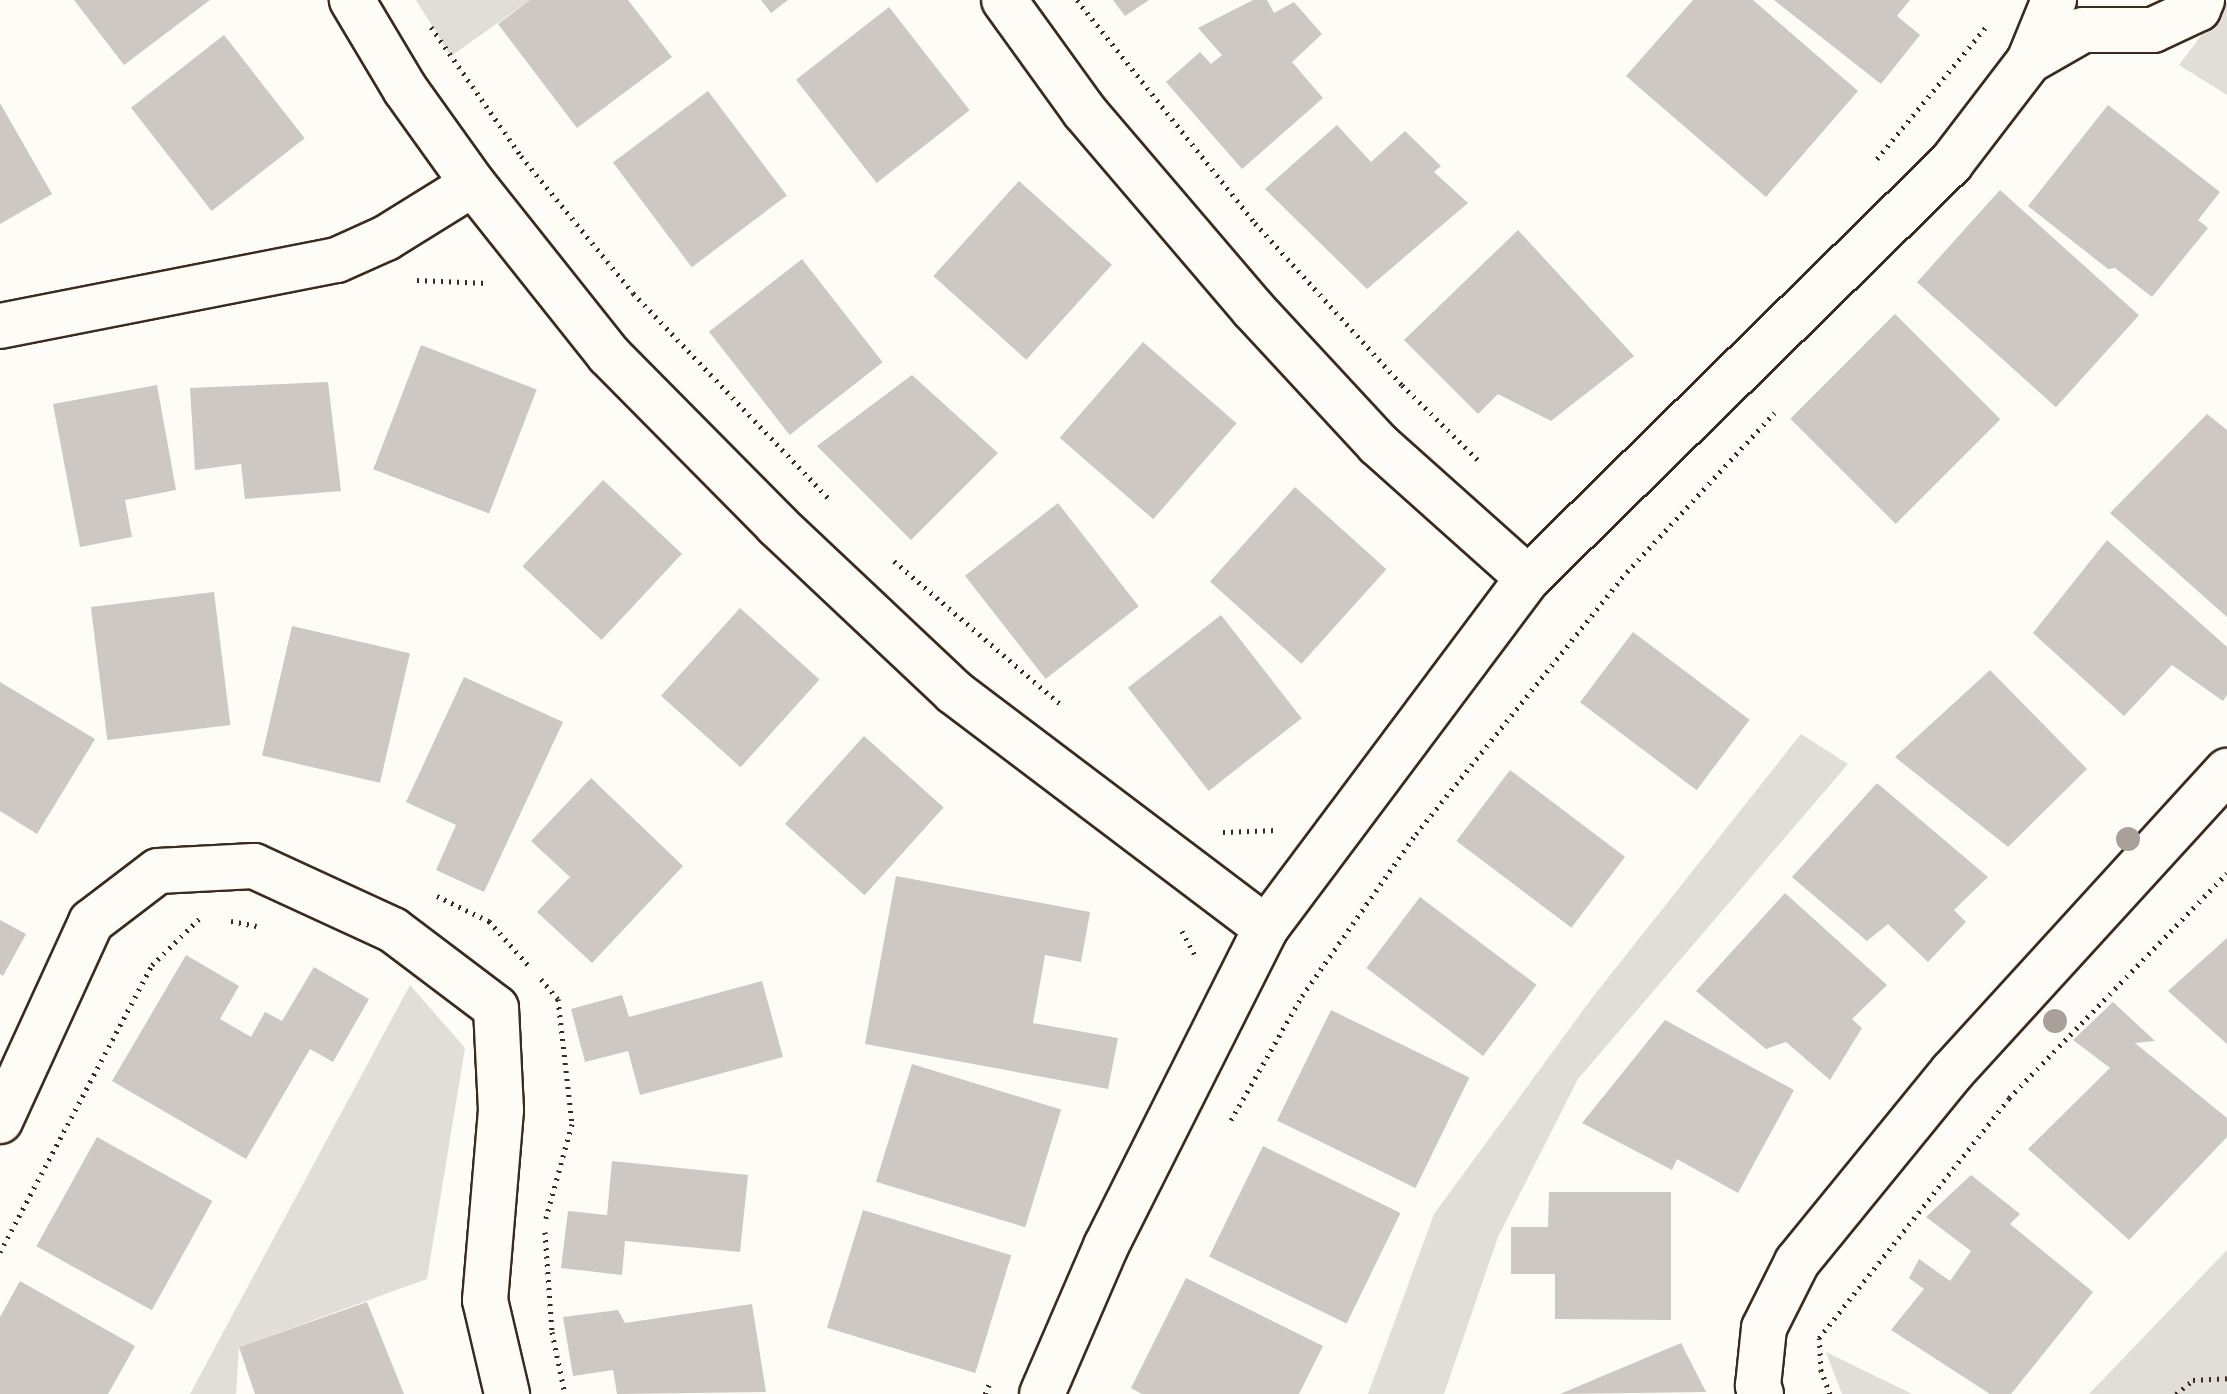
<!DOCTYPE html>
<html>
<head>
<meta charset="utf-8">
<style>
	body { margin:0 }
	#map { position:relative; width:2227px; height:1394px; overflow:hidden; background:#fdfcf7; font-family:"Playpen Sans",sans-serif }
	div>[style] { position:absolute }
	.green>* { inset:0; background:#e1ded7 }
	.building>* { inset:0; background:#cdc8c2; transform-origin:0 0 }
	.path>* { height:5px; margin-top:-2.5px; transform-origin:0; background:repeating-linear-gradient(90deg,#3b2a1e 0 2px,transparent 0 8px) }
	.roads { filter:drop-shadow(2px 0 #3b2a1e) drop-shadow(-2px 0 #3b2a1e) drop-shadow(0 2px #3b2a1e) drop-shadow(0 -2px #3b2a1e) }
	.minor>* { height:44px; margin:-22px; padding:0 22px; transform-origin:22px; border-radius:22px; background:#fdfcf7 }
	.trees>* { width:24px; height:24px; margin:-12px; border-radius:50%; background:#a9a199 }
	span { translate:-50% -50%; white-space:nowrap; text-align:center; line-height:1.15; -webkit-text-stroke:7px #fdfcf7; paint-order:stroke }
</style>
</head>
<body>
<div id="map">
	<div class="green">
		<i style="clip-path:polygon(416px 0,530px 0,451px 56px)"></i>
		<i style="clip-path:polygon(2227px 1px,2227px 95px,2179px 65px)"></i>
		<i style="clip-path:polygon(1801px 734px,1848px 764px,1578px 1079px,1498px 1237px,1444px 1394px,1368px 1394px,1434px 1214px,1592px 998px)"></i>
		<i style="clip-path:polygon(410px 985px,465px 1048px,427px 1279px,239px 1347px,236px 1394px,190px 1394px)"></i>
		<i style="clip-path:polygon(2227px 1250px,2227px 1394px,2089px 1394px)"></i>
		<i style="clip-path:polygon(1826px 1352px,1912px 1394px,1842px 1394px)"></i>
	</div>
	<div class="building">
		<i style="clip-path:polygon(74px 0,210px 0,124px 65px)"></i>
		<i style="clip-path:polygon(530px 0,628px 0,672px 57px,577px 128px,498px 24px)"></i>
		<i style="clip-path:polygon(761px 0,788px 0,771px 13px)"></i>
		<i style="clip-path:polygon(1113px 0,1149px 0,1125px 16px)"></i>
		<i style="clip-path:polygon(1253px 0,1267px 0,1274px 13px,1294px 2px,1322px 34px,1292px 62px,1323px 98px,1242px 169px,1166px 82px,1200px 52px,1211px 64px,1222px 55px,1198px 28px)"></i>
		<i style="clip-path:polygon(1693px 0,1753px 0,1858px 91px,1766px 197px,1626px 76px)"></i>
		<i style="clip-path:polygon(1774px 0,1910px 0,1897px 16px,1920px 35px,1881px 84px)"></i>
		<i style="left:889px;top:7px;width:131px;height:118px;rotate:52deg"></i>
		<i style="left:224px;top:35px;width:131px;height:118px;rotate:52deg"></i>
		<i style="left:708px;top:91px;width:131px;height:119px;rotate:53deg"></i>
		<i style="clip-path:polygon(0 103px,52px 194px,0 224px)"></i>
		<i style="clip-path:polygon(2108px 105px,2220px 192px,2198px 220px,2208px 228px,2152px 297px,2115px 268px,2108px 269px,2028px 206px)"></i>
		<i style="clip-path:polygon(1337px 125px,1371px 162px,1405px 131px,1441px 166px,1434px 172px,1468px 203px,1367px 289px,1265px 189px)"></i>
		<i style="left:1019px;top:181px;width:125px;height:128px;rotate:42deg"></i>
		<i style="left:2000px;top:190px;width:187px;height:124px;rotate:42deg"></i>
		<i style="clip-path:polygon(1518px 230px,1634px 356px,1551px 421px,1498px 394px,1478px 414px,1404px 340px)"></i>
		<i style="left:802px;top:259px;width:131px;height:118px;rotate:52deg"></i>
		<i style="left:1895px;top:314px;width:149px;height:148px;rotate:45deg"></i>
		<i style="left:1143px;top:342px;width:124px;height:127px;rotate:41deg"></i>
		<i style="left:421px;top:345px;width:124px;height:133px;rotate:21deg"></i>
		<i style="clip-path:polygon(912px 375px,998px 453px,911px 540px,817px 446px)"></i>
		<i style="clip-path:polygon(328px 382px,341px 491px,245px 499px,241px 464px,195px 470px,190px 388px)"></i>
		<i style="clip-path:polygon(157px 385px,176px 490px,125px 500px,132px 537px,80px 547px,53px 404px)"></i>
		<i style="clip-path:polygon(2207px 414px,2227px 430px,2227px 617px,2110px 513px)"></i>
		<i style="left:603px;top:480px;width:108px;height:118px;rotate:43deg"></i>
		<i style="left:1295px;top:487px;width:123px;height:127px;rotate:42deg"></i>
		<i style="left:1058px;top:503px;width:131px;height:118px;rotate:52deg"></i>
		<i style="clip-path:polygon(2107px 540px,2227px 647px,2227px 695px,2223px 701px,2172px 665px,2124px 716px,2033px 633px)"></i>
		<i style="left:214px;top:592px;width:134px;height:124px;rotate:83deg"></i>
		<i style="left:740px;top:608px;width:107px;height:118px;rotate:42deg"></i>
		<i style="left:1221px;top:615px;width:131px;height:118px;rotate:52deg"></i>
		<i style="left:292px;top:626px;width:121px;height:133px;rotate:13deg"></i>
		<i style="left:1633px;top:632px;width:146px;height:88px;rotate:37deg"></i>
		<i style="clip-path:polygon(1990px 670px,2087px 769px,2008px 847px,1895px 757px)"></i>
		<i style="clip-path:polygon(464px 677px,563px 722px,484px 892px,436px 870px,456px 825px,406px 802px)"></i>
		<i style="clip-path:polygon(0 682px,95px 739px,37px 834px,0 811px)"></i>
		<i style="left:864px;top:736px;width:107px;height:118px;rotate:42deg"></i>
		<i style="left:1510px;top:770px;width:144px;height:89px;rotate:37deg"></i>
		<i style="clip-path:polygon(591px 778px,683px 866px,592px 963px,537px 912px,570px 877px,531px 841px)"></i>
		<i style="clip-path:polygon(1877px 783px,1988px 877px,1954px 910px,1966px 922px,1928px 962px,1888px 924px,1867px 941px,1792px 877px)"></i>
		<i style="clip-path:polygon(896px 876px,1090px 912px,1081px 962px,1045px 955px,1033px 1023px,1118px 1038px,1108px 1089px,865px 1044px)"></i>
		<i style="clip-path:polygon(1785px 893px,1887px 985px,1852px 1019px,1862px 1028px,1830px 1080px,1786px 1042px,1766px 1049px,1696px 991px)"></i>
		<i style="left:1420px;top:897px;width:146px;height:89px;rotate:37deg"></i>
		<i style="clip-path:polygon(0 920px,26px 934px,3px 976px,0 974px)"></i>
		<i style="clip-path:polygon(2227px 938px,2227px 1044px,2168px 991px)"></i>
		<i style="clip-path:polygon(186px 955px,239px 986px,220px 1019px,251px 1037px,265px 1012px,282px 1021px,314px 967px,369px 999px,333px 1062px,310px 1049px,246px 1159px,112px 1081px)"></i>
		<i style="clip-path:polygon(762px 981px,783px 1057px,640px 1095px,628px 1051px,585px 1062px,571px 1009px,622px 995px,629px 1017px)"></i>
		<i style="clip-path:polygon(2113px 1002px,2155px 1041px,2135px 1043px,2227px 1118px,2227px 1137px,2129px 1240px,2028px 1149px,2110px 1068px,2073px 1040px)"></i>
		<i style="left:1331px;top:1010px;width:154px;height:123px;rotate:26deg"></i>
		<i style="clip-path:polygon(1665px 1020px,1794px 1090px,1738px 1193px,1677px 1159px,1672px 1170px,1582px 1123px)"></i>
		<i style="left:912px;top:1064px;width:156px;height:123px;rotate:17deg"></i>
		<i style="left:97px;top:1137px;width:132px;height:125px;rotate:29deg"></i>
		<i style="left:1263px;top:1146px;width:153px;height:123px;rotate:26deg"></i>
		<i style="clip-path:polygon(612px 1161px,748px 1175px,740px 1252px,625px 1241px,622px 1275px,561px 1268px,568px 1211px,607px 1215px)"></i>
		<i style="clip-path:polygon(1971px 1175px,2020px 1214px,2010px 1224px,2093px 1292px,2011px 1394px,1990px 1394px,1891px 1330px,1924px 1289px,1909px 1278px,1919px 1259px,1950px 1281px,1971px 1251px,1926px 1217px)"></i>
		<i style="clip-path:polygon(1549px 1192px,1671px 1192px,1671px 1320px,1555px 1319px,1555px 1274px,1511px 1274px,1511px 1227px,1548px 1227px)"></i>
		<i style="left:863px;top:1210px;width:155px;height:123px;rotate:17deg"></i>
		<i style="clip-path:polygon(1186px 1278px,1323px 1346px,1299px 1394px,1142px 1394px,1131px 1388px)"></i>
		<i style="clip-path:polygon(20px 1281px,135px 1346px,108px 1394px,0 1394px,0 1317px)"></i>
		<i style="clip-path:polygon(367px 1302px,404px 1394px,255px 1394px,239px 1347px)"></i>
		<i style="clip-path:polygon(752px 1304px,766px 1392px,617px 1394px,613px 1370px,573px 1376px,563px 1317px,618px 1310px,625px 1323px)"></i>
		<i style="clip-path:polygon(1681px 1343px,1706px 1392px,1560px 1394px)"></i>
	</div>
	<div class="path">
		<i style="left:1077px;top:0;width:285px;rotate:51.4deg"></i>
		<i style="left:1255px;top:223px;width:219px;rotate:47.8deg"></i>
		<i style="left:1402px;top:385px;width:111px;rotate:44.6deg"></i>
		<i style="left:431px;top:27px;width:157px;rotate:55.1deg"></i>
		<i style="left:521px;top:156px;width:177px;rotate:50.7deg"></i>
		<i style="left:633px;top:293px;width:284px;rotate:46.4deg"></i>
		<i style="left:1877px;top:159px;width:170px;rotate:-50.5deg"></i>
		<i style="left:417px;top:280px;width:70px;rotate:2.5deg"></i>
		<i style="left:894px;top:561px;width:218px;rotate:40.7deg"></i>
		<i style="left:1223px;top:832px;width:54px;rotate:-2.1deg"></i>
		<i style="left:437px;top:896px;width:58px;rotate:25.7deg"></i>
		<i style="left:489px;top:921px;width:60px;rotate:48.4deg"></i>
		<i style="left:231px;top:921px;width:26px;rotate:11deg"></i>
		<i style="left:1182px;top:931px;width:30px;rotate:62deg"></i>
		<i style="left:541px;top:979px;width:26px;rotate:50deg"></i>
		<i style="left:558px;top:999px;width:126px;rotate:83.6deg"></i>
		<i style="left:572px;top:1124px;width:98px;rotate:105.5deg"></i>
		<i style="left:1231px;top:1120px;width:143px;rotate:-60.2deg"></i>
		<i style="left:1302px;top:996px;width:198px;rotate:-54.9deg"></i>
		<i style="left:1416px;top:834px;width:336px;rotate:-51.2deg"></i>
		<i style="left:1627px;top:572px;width:217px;rotate:-47.2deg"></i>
		<i style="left:545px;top:1232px;width:100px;rotate:86deg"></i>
		<i style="left:552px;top:1332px;width:63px;rotate:78.2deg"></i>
		<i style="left:0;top:1252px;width:325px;rotate:-62.1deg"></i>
		<i style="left:152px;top:965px;width:66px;rotate:-44.4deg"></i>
		<i style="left:985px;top:1394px;width:15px;rotate:-67deg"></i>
		<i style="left:1830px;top:1394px;width:25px;rotate:-111deg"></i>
		<i style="left:1821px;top:1371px;width:33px;rotate:-93deg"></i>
		<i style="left:1819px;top:1338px;width:306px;rotate:-51.6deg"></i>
		<i style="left:2009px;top:1098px;width:313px;rotate:-45.9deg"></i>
		<i style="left:2176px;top:1394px;width:22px;rotate:-39deg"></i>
		<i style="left:2193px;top:1380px;width:34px;rotate:-3deg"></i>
	</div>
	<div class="roads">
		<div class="minor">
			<i style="left:1004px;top:0;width:137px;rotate:54.2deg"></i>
			<i style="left:1084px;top:111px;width:260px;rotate:49.5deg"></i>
			<i style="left:1253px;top:309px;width:184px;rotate:47.2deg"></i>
			<i style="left:1378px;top:444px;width:201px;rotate:41.8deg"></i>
			<i style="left:2029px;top:61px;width:62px;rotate:-29.9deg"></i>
			<i style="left:2083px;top:30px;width:70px"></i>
			<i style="left:2153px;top:30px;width:50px;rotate:-25deg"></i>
			<i style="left:2198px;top:9px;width:10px;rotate:-66deg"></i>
			<i style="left:473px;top:184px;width:218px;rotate:51.5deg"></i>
			<i style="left:609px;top:355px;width:239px;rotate:45.3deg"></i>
			<i style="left:777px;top:525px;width:243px;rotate:43.3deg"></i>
			<i style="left:954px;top:692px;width:391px;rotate:37.1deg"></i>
			<i style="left:0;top:326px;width:343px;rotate:-11.1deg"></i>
			<i style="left:337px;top:260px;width:54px;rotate:-24.2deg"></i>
			<i style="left:386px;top:238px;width:102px;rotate:-31.8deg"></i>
			<i style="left:473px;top:184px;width:117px;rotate:-125.6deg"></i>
			<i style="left:405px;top:89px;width:104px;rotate:-120.8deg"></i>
			<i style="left:0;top:1121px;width:219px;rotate:-65.4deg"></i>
			<i style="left:91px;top:922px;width:84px;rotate:-37.3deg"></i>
			<i style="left:158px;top:871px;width:96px;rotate:-3deg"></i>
			<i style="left:254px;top:866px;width:153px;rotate:24.7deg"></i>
			<i style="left:393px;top:930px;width:129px;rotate:37.1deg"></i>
			<i style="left:496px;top:1008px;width:102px;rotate:87.2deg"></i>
			<i style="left:501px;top:1110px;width:191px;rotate:94.8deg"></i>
			<i style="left:485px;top:1300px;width:97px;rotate:76.8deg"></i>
			<i style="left:1042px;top:1394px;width:161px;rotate:-66.6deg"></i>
			<i style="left:1106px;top:1246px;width:356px;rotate:-63.3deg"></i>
			<i style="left:1266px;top:928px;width:437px;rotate:-53.2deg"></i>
			<i style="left:1528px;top:578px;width:593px;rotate:-44.45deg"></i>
			<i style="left:1951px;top:163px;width:128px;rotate:-52.6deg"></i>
			<i style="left:2029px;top:61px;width:66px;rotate:-67.7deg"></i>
			<i style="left:1761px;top:1394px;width:9px;rotate:-111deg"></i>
			<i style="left:1758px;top:1386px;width:58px;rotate:-84.1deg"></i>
			<i style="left:1764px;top:1328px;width:74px;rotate:-63.4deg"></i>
			<i style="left:1797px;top:1262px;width:245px;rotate:-50.8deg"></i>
			<i style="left:1952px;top:1072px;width:408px;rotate:-47.6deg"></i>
		</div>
	</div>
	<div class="trees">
		<i style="left:2128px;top:839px"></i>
		<i style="left:2055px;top:1021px"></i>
	</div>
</div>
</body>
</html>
